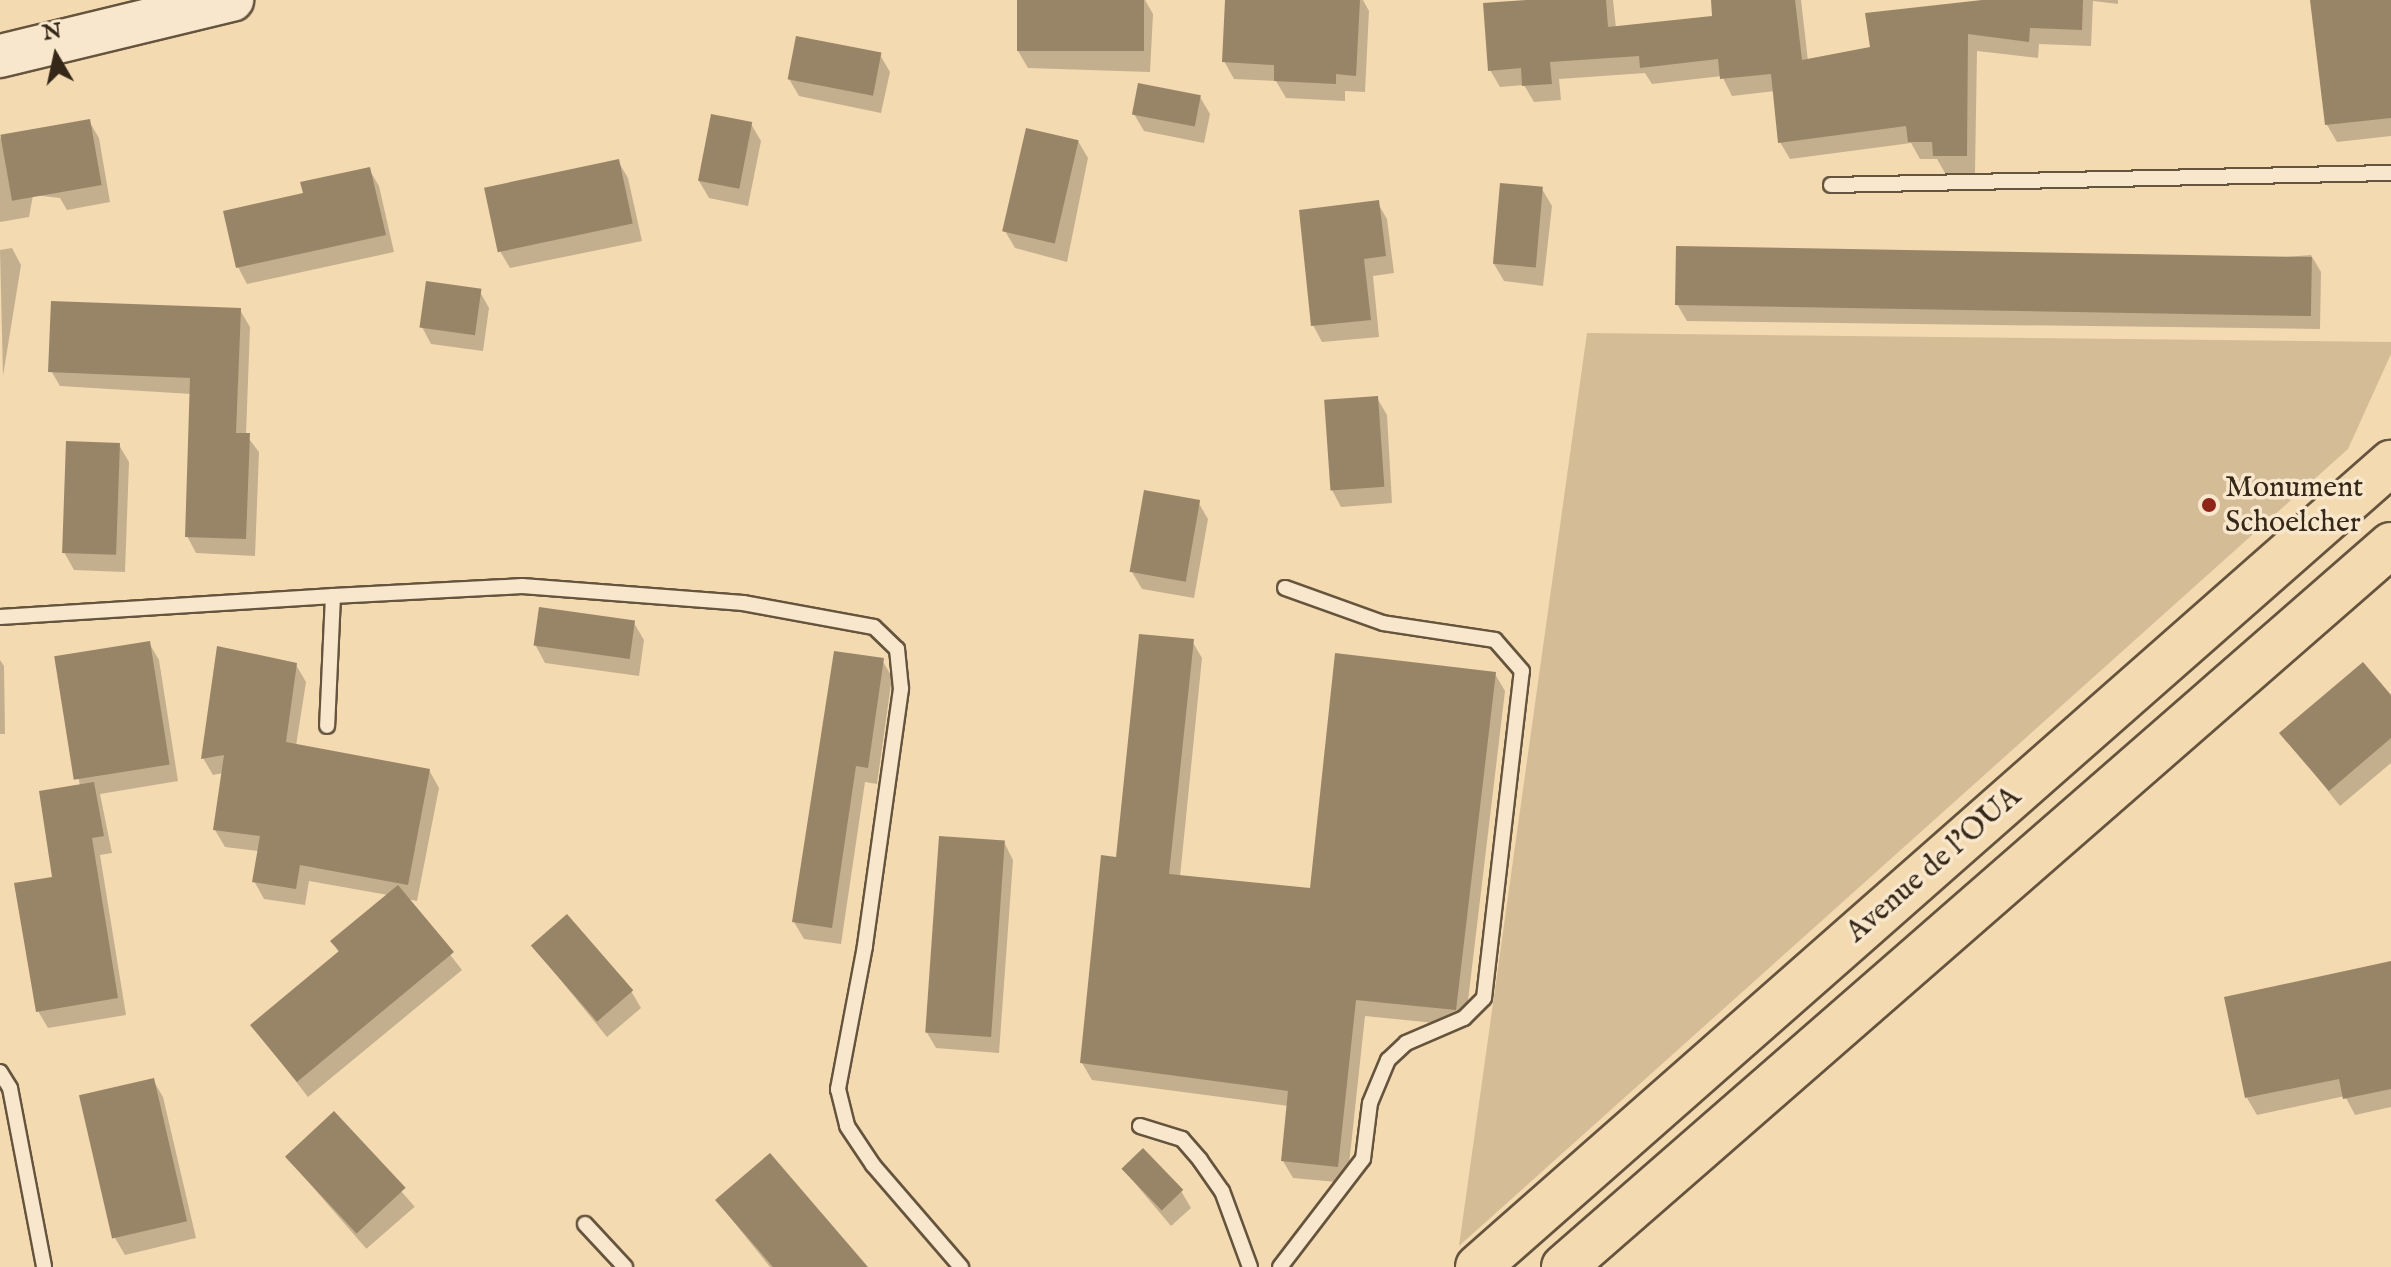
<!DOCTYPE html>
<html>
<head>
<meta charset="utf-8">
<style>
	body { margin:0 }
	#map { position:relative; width:2391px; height:1267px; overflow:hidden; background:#f4dab1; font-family:"IM FELL English",serif }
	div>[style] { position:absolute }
	.green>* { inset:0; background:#d4bc97 }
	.shadow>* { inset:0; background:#0003; transform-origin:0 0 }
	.building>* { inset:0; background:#988568; transform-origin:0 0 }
	.roads { filter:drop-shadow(2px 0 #65543e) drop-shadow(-2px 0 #65543e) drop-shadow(0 2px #65543e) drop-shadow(0 -2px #65543e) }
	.lane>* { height:14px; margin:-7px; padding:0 7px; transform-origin:7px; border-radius:7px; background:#f8e7cc }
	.secondary>* { height:42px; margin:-21px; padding:0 21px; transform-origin:21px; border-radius:21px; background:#f8e7cc }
	.primary>* { height:44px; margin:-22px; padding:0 22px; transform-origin:22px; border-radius:22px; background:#f4dab1 }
	.dots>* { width:22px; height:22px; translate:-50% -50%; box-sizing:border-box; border:4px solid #f8e7cc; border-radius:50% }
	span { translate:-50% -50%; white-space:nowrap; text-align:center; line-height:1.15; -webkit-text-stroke:7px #f8e7cc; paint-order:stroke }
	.poi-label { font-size:30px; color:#352818 }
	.left { translate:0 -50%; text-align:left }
	.street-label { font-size:30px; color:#352818 }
	.north { position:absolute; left:16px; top:16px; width:80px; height:80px; -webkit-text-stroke:6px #f8e7cc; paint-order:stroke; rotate:351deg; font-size:22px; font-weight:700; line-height:32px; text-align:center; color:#352818 }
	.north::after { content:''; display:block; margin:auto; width:28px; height:36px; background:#352818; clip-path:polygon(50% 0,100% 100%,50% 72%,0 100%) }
</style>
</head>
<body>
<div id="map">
	<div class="green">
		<i style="clip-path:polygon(1587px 333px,2391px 342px,2391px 354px,2348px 449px,1459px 1246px)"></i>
	</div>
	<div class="shadow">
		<i style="clip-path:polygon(1019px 0,1145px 0,1153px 14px,1150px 72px,1028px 68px,1018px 51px)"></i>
		<i style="clip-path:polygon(1227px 0,1363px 0,1369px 11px,1365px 92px,1345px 91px,1345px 101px,1286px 98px,1276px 81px,1234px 79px,1224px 61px)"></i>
		<i style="clip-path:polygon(1537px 0,1613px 0,1616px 28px,1714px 17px,1713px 0,1801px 0,1808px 61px,1872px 49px,1986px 0,2118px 0,2118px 4px,2093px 1px,2091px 46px,2039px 44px,2038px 58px,1977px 51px,1975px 173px,1945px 173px,1937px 159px,1920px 159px,1911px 143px,1790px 159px,1780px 142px,1775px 91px,1732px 96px,1722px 76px,1652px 84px,1645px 73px,1559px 79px,1561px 100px,1534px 102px,1524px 85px,1500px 87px,1490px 70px)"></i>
		<i style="clip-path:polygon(2312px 0,2391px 0,2391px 136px,2337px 142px,2327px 125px)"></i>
		<i style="clip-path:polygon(880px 55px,890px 72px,881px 113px,799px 96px,789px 79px)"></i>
		<i style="clip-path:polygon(1200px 97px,1210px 114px,1204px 143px,1144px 131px,1134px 114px)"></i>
		<i style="clip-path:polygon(89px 121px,99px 138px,110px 202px,67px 210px,60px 198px,33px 195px,29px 217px,0 222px,0 138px)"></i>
		<i style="clip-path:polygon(751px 124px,761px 141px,748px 206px,709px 198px,699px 181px)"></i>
		<i style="clip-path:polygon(1078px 141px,1088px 158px,1067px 262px,1015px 248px,1005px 231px)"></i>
		<i style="clip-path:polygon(618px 161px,628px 178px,642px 241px,510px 268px,500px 251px)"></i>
		<i style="clip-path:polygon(369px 169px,379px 186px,394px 252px,247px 284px,238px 267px,305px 194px)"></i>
		<i style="clip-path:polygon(1542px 189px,1552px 206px,1543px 286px,1504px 281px,1494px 264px)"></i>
		<i style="clip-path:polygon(1377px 202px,1387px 219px,1394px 273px,1373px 276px,1379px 337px,1322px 342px,1313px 325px)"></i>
		<i style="clip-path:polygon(12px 248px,21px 265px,3px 376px,0 250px)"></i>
		<i style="clip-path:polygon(2311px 255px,2321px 272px,2320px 329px,1687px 321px,1677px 304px)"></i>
		<i style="clip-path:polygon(479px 290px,489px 308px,483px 351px,431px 344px,422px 327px)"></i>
		<i style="clip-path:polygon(240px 310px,250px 327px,246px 435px,259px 452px,255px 556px,196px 553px,187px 536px,192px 394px,60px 386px,50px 369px)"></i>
		<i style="clip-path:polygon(1377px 398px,1387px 415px,1392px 503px,1341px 507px,1332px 490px)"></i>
		<i style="clip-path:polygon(119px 445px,129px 462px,125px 572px,74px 570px,64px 552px)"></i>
		<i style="clip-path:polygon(1198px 502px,1208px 519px,1194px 598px,1142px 589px,1132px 572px)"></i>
		<i style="clip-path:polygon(634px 623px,644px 640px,639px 676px,545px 663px,536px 646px)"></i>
		<i style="clip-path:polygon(1192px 641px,1202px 658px,1180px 877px,1312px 890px,1495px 674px,1505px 691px,1465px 1026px,1365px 1016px,1347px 1183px,1293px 1178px,1283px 1161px,1289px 1106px,1092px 1080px,1082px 1063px,1117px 859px)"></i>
		<i style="clip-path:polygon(149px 643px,159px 660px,178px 781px,100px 794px,112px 853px,100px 855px,126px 1015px,48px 1028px,38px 1011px,55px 878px,80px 786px,56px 659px)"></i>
		<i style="clip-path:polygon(0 660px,4px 666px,5px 734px,0 734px)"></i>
		<i style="clip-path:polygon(882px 660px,892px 677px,877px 784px,865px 782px,841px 944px,804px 939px,794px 922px)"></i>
		<i style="clip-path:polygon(296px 665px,306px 682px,296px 746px,429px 770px,439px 788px,417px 901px,407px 899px,462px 970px,308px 1097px,252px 1025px,339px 953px,333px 942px,388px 895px,309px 881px,305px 905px,264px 899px,254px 881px,259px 851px,225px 847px,215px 830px,223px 773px,213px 775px,203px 758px)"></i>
		<i style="clip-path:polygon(2391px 698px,2391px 763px,2340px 806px,2282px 733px)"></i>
		<i style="clip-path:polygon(1004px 842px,1013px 860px,999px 1053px,936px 1048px,926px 1031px)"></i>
		<i style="clip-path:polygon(533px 946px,631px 991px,641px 1008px,607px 1037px)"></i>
		<i style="clip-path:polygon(2391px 963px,2391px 1107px,2355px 1115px,2345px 1096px,2257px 1115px,2247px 1098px)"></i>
		<i style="clip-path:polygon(153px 1080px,163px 1097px,196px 1238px,125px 1255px,115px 1238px)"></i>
		<i style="left:334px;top:1114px;width:123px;height:64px;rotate:49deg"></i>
		<i style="clip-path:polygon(1123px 1169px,1181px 1191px,1191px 1208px,1171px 1226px)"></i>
		<i style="clip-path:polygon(717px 1201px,865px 1267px,770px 1267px)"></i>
	</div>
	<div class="building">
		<i style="left:1017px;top:0;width:127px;height:51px"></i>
		<i style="clip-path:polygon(1225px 0,1360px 0,1356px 76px,1336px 74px,1336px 84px,1274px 81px,1274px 65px,1222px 62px)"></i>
		<i style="clip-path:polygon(1527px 0,1606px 0,1608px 27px,1712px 16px,1711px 0,1795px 0,1802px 60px,1870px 47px,1865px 13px,1982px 0,2083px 0,2082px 30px,2030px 28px,2029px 42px,1968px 34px,1967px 156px,1933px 156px,1932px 142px,1908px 142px,1906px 126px,1778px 143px,1771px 74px,1720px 79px,1718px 59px,1640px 68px,1639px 56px,1550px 62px,1552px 84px,1522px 86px,1521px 68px,1488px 71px,1483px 3px)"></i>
		<i style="clip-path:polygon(2310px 0,2391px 0,2391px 118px,2325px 125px)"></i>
		<i style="left:796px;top:36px;width:87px;height:44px;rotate:11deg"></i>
		<i style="left:1138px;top:83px;width:64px;height:32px;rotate:11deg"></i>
		<i style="left:711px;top:114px;width:42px;height:68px;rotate:11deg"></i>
		<i style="left:90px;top:119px;width:67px;height:91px;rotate:80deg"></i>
		<i style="left:1026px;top:128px;width:54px;height:106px;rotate:13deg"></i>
		<i style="left:619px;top:159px;width:66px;height:138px;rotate:78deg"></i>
		<i style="clip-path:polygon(370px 167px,386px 235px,236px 268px,223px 211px,303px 193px,300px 182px)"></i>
		<i style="left:1500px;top:183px;width:43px;height:81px;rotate:5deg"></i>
		<i style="clip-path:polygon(1379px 200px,1386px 256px,1364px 259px,1371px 320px,1311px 326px,1299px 210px)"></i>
		<i style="left:1676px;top:246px;width:636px;height:59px;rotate:1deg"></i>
		<i style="left:426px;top:281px;width:56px;height:47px;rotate:8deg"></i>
		<i style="clip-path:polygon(51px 301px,241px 308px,236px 433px,250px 433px,246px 539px,185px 537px,190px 378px,48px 372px)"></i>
		<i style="left:1378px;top:396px;width:91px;height:54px;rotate:86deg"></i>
		<i style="left:66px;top:441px;width:54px;height:112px;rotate:2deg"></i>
		<i style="left:1144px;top:490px;width:57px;height:83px;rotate:10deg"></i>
		<i style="left:539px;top:607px;width:97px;height:39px;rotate:8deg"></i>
		<i style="clip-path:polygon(1139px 634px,1194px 639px,1169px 874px,1310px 888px,1335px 653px,1496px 672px,1456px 1010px,1356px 1000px,1338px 1167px,1281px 1161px,1288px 1091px,1080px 1063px,1101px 855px,1116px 857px)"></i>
		<i style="left:150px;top:641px;width:125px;height:97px;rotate:81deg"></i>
		<i style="clip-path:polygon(217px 646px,297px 663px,286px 742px,430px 769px,408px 885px,300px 865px,296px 889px,252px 882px,260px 836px,213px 830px,224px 755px,201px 759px)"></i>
		<i style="clip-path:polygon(834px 651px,884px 658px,868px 768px,856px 766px,832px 928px,792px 922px)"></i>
		<i style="clip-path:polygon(2363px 662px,2391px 695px,2391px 738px,2329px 791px,2279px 733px)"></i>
		<i style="clip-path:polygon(94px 782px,104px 836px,92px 838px,118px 998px,36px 1012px,14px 883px,52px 877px,39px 791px)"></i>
		<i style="left:939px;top:836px;width:66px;height:197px;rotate:4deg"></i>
		<i style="clip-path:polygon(398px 885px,454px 952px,297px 1082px,250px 1025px,339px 951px,330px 941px)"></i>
		<i style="left:567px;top:914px;width:101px;height:48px;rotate:49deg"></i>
		<i style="clip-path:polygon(2391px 961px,2391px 1089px,2343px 1099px,2339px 1079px,2245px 1098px,2224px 997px)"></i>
		<i style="left:154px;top:1078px;width:147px;height:77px;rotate:77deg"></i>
		<i style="left:334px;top:1111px;width:105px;height:67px;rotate:47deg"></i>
		<i style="left:1143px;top:1148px;width:58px;height:30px;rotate:46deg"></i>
		<i style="clip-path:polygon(770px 1153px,868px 1267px,773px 1267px,715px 1200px)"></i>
	</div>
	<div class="roads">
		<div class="lane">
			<i style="left:1831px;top:185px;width:560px;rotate:-1.23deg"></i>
			<i style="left:333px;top:596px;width:189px;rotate:-3deg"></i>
			<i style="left:522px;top:586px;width:222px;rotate:4.4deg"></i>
			<i style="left:743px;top:603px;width:133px;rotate:10.4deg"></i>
			<i style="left:874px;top:627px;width:32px;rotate:44deg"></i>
			<i style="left:897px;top:649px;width:40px;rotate:84.3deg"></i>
			<i style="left:901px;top:689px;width:260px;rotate:98deg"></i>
			<i style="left:865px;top:946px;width:146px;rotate:100.7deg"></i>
			<i style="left:838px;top:1089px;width:38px;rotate:76deg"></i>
			<i style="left:847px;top:1126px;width:47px;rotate:56.3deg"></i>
			<i style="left:873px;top:1165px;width:135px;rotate:49.2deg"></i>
			<i style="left:0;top:617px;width:334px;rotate:-3.6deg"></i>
			<i style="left:333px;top:596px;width:130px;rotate:92.6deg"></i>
			<i style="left:0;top:1072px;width:19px;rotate:58deg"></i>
			<i style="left:10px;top:1088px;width:182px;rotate:79.2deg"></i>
			<i style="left:1140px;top:1126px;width:44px;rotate:17.2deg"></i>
			<i style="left:1182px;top:1139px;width:28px;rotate:49deg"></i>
			<i style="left:1200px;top:1160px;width:38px;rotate:55deg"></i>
			<i style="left:1222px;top:1191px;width:81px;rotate:69.8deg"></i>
			<i style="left:585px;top:1224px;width:59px;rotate:47.1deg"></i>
			<i style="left:1280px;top:1267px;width:136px;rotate:-52.5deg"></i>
			<i style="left:1363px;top:1159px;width:56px;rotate:-82.9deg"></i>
			<i style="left:1370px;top:1103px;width:47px;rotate:-67.3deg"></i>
			<i style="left:1388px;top:1060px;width:25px;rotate:-43deg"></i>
			<i style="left:1406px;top:1043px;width:63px;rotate:-23.3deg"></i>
			<i style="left:1464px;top:1018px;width:28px;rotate:-45deg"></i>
			<i style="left:1484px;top:998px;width:329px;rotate:-83.4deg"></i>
			<i style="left:1522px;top:671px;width:41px;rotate:-131.1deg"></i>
			<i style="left:1495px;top:640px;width:113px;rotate:-171.4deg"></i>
			<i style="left:1383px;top:623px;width:104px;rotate:-160.3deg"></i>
		</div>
		<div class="secondary">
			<i style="left:0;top:56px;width:239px;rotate:-13.6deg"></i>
		</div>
		<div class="primary">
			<i style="left:1478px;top:1267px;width:1217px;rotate:-41.37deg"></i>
			<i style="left:1564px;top:1267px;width:1098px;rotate:-41.12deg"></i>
		</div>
	</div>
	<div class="dots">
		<i style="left:2209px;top:505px;background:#8f2418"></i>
	</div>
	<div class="poi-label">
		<span class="left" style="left:2225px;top:505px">Monument<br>Schoelcher</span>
	</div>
	<div class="street-label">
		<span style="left:1934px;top:865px;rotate:-41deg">Avenue de l'OUA</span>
	</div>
	<div class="north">N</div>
</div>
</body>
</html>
